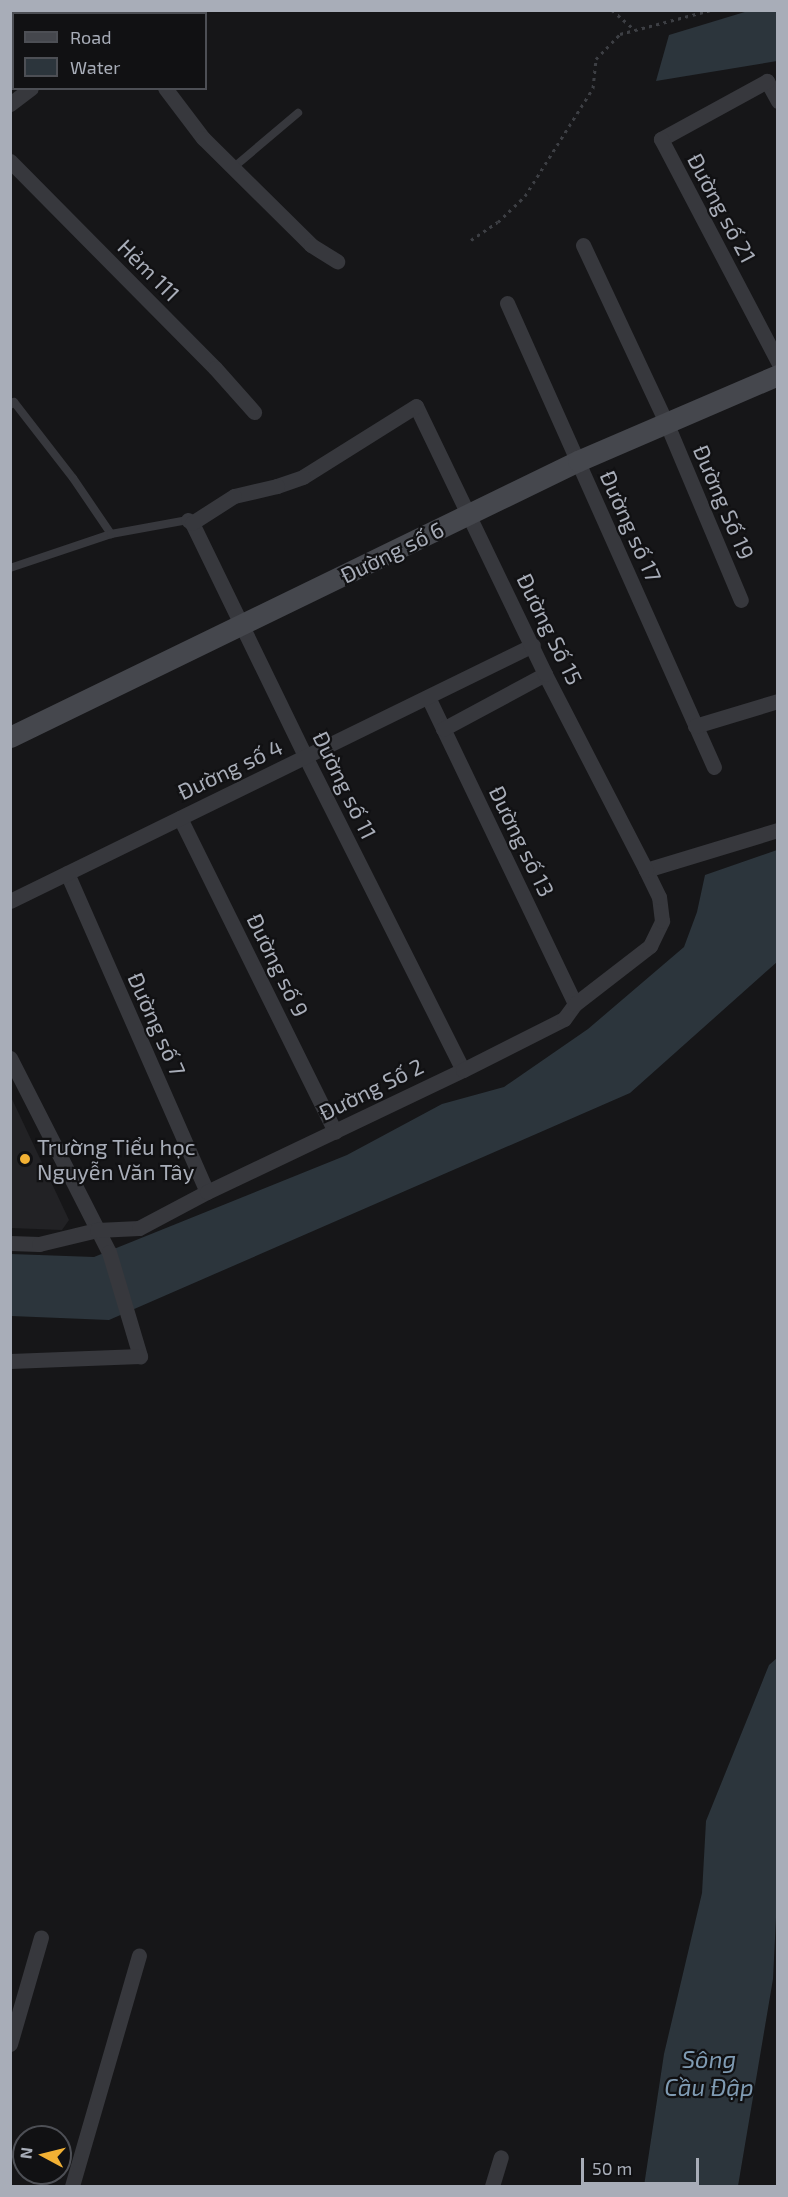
<!DOCTYPE html>
<html>
<head>
<meta charset="utf-8">
<style>
	body { margin:0 }
	#map { position:relative; width:788px; height:2197px; overflow:hidden; background:#161618; font-family:"Exo 2",sans-serif }
	div>[style] { position:absolute }
	.built>* { inset:0; background:#222225 }
	.water>* { inset:0; background:#2c353c }
	.path>* { height:3px; margin-top:-1.5px; transform-origin:0; background:repeating-linear-gradient(90deg,#3d3f44 0 3px,transparent 0 7.5px) }
	.lane>* { height:8px; margin:-4px; padding:0 4px; transform-origin:4px; border-radius:4px; background:#37383d }
	.street>* { height:15px; margin:-7.5px; padding:0 7.5px; transform-origin:7.5px; border-radius:7.5px; background:#37383d }
	.secondary>* { height:21px; margin:-10.5px; padding:0 10.5px; transform-origin:10.5px; border-radius:10.5px; background:#45474d }
	.dots>* { width:16px; height:16px; translate:-50% -50%; box-sizing:border-box; border:3px solid #111113; border-radius:50% }
	span { translate:-50% -50%; white-space:nowrap; text-align:center; line-height:1.15; -webkit-text-stroke:4.5px #111113; paint-order:stroke }
	.street-label { font-size:22px; color:#a8adb8 }
	.poi-label { font-size:22px; color:#a8adb8 }
	.left { translate:0 -50%; text-align:left }
	.water-label { font-size:24px; color:#7f9bb3; font-style:italic }
	.frame { position:absolute; inset:0; border:12px solid #a8adb8; pointer-events:none }
	.legend { position:absolute; left:12px; top:12px; width:195px; height:78px; box-sizing:border-box; background:#111113; border:2px solid #4d4f55; margin:0; padding:8px 10px; list-style:none; font-size:18px; color:#a8adb8 }
	.legend li { display:flex; align-items:center; gap:12px; height:30px }
	.legend b { width:30px; border:2px solid #4d4f55 }
	.north { position:absolute; left:12px; top:2125px; width:60px; height:60px; box-sizing:border-box; background:#111113; border:2px solid #4d4f55; border-radius:50%; rotate:277deg; font-size:16px; font-weight:700; line-height:24px; text-align:center; color:#a8adb8 }
	.north::after { content:''; display:block; margin:auto; width:21px; height:27px; background:#f2b134; clip-path:polygon(50% 0,100% 100%,50% 72%,0 100%) }
	.scale { position:absolute; left:581px; top:2158px; width:118px; height:27px; box-sizing:border-box; border:3px solid #a8adb8; border-top:0; padding-left:8px; font-size:18px; line-height:21px; white-space:nowrap; color:#a8adb8; -webkit-text-stroke:4px #111113; paint-order:stroke }
</style>
</head>
<body>
<div id="map">
	<div class="built">
		<i style="clip-path:polygon(11px 1097px,69px 1220px,62px 1230px,11px 1228px)"></i>
	</div>
	<div class="water">
		<i style="clip-path:polygon(748px 11px,777px 11px,777px 61px,656px 81px,669px 35px)"></i>
		<i style="clip-path:polygon(777px 850px,777px 962px,630px 1093px,109px 1320px,11px 1316px,11px 1254px,94px 1257px,347px 1155px,442px 1104px,504px 1087px,588px 1029px,684px 947px,697px 912px,705px 875px)"></i>
		<i style="clip-path:polygon(777px 1658px,778px 1877px,773px 1979px,738px 2186px,644px 2186px,664px 2054px,702px 1893px,706px 1821px,769px 1665px)"></i>
	</div>
	<div class="path">
		<i style="left:612px;top:10px;width:29px;rotate:41deg"></i>
		<i style="left:471px;top:240px;width:32px;rotate:-34deg"></i>
		<i style="left:498px;top:222px;width:37px;rotate:-44deg"></i>
		<i style="left:525px;top:196px;width:128px;rotate:-57.8deg"></i>
		<i style="left:593px;top:88px;width:29px;rotate:-84deg"></i>
		<i style="left:596px;top:59px;width:35px;rotate:-46deg"></i>
		<i style="left:620px;top:34px;width:94px;rotate:-14.8deg"></i>
	</div>
	<div class="lane">
		<i style="left:234px;top:167px;width:84px;rotate:-40.2deg"></i>
		<i style="left:10px;top:405px;width:5px;rotate:-37deg"></i>
		<i style="left:14px;top:402px;width:96px;rotate:52.2deg"></i>
		<i style="left:73px;top:478px;width:68px;rotate:55.8deg"></i>
		<i style="left:10px;top:568px;width:107px;rotate:-18.6deg"></i>
		<i style="left:111px;top:534px;width:78px;rotate:-10.3deg"></i>
	</div>
	<div class="street">
		<i style="left:103px;top:10px;width:5px;rotate:53deg"></i>
		<i style="left:165px;top:88px;width:63px;rotate:52.8deg"></i>
		<i style="left:203px;top:138px;width:152px;rotate:44.7deg"></i>
		<i style="left:311px;top:245px;width:31px;rotate:32deg"></i>
		<i style="left:778px;top:101px;width:23px;rotate:-119deg"></i>
		<i style="left:767px;top:81px;width:121px;rotate:151.3deg"></i>
		<i style="left:661px;top:139px;width:252px;rotate:62.3deg"></i>
		<i style="left:10px;top:104px;width:26px;rotate:-37deg"></i>
		<i style="left:10px;top:161px;width:291px;rotate:45.3deg"></i>
		<i style="left:215px;top:368px;width:59px;rotate:48.4deg"></i>
		<i style="left:583px;top:245px;width:195px;rotate:64.9deg"></i>
		<i style="left:666px;top:422px;width:193px;rotate:67.2deg"></i>
		<i style="left:507px;top:303px;width:508px;rotate:65.96deg"></i>
		<i style="left:188px;top:520px;width:5px;rotate:37deg"></i>
		<i style="left:192px;top:523px;width:261px;rotate:64.1deg"></i>
		<i style="left:306px;top:758px;width:349px;rotate:63.3deg"></i>
		<i style="left:428px;top:697px;width:340px;rotate:64.4deg"></i>
		<i style="left:695px;top:726px;width:87px;rotate:-16.8deg"></i>
		<i style="left:443px;top:729px;width:116px;rotate:-28.3deg"></i>
		<i style="left:180px;top:818px;width:350px;rotate:63.7deg"></i>
		<i style="left:646px;top:870px;width:138px;rotate:-16.9deg"></i>
		<i style="left:67px;top:873px;width:348px;rotate:66.3deg"></i>
		<i style="left:10px;top:901px;width:582px;rotate:-26.08deg"></i>
		<i style="left:10px;top:1058px;width:218px;rotate:63deg"></i>
		<i style="left:109px;top:1252px;width:109px;rotate:73.4deg"></i>
		<i style="left:140px;top:1356px;width:130px;rotate:177.8deg"></i>
		<i style="left:10px;top:1243px;width:29px;rotate:2deg"></i>
		<i style="left:39px;top:1244px;width:60px;rotate:-13.6deg"></i>
		<i style="left:97px;top:1230px;width:42px;rotate:-2.7deg"></i>
		<i style="left:139px;top:1228px;width:77px;rotate:-27.9deg"></i>
		<i style="left:207px;top:1192px;width:284px;rotate:-25.5deg"></i>
		<i style="left:463px;top:1070px;width:113px;rotate:-26.8deg"></i>
		<i style="left:564px;top:1019px;width:19px;rotate:-54deg"></i>
		<i style="left:575px;top:1004px;width:95px;rotate:-37.7deg"></i>
		<i style="left:650px;top:946px;width:28px;rotate:-64deg"></i>
		<i style="left:662px;top:921px;width:24px;rotate:-97deg"></i>
		<i style="left:659px;top:897px;width:30px;rotate:-116deg"></i>
		<i style="left:646px;top:870px;width:220px;rotate:-117.3deg"></i>
		<i style="left:545px;top:674px;width:297px;rotate:-115.7deg"></i>
		<i style="left:416px;top:406px;width:133px;rotate:147.9deg"></i>
		<i style="left:303px;top:477px;width:28px;rotate:161deg"></i>
		<i style="left:277px;top:486px;width:44px;rotate:166.9deg"></i>
		<i style="left:234px;top:496px;width:50px;rotate:147.3deg"></i>
		<i style="left:10px;top:2044px;width:111px;rotate:-73.8deg"></i>
		<i style="left:72px;top:2186px;width:240px;rotate:-73.8deg"></i>
		<i style="left:492px;top:2186px;width:30px;rotate:-73deg"></i>
	</div>
	<div class="secondary">
		<i style="left:10px;top:737px;width:632px;rotate:-25.92deg"></i>
		<i style="left:578px;top:461px;width:218px;rotate:-23.3deg"></i>
	</div>
	<div class="dots">
		<i style="left:25px;top:1159px;background:#f2b134"></i>
	</div>
	<div class="street-label">
		<span style="left:722px;top:208px;rotate:62deg">Đường số 21</span>
		<span style="left:149px;top:270px;rotate:45deg">Hẻm 111</span>
		<span style="left:724px;top:502px;rotate:67deg">Đường Số 19</span>
		<span style="left:631px;top:526px;rotate:66deg">Đường số 17</span>
		<span style="left:392px;top:552px;rotate:-26deg">Đường số 6</span>
		<span style="left:550px;top:629px;rotate:64deg">Đường Số 15</span>
		<span style="left:230px;top:769px;rotate:-25deg">Đường số 4</span>
		<span style="left:345px;top:785px;rotate:64deg">Đường số 11</span>
		<span style="left:522px;top:841px;rotate:64deg">Đường số 13</span>
		<span style="left:278px;top:965px;rotate:64deg">Đường số 9</span>
		<span style="left:157px;top:1024px;rotate:66deg">Đường số 7</span>
		<span style="left:371px;top:1089px;rotate:-26deg">Đường Số 2</span>
	</div>
	<div class="poi-label">
		<span class="left" style="left:37px;top:1159px">Trường Tiểu học<br>Nguyễn Văn Tây</span>
	</div>
	<div class="water-label">
		<span style="left:709px;top:2073px">Sông<br>Cầu Đập</span>
	</div>
	<div class="frame"></div>
	<ul class="legend">
	<li><b style="height:8px;background:#45474d"></b>Road</li>
	<li><b style="height:16px;background:#2c353c"></b>Water</li>
	</ul>
	<div class="north">N</div>
	<div class="scale">50 m</div>
</div>
</body>
</html>
